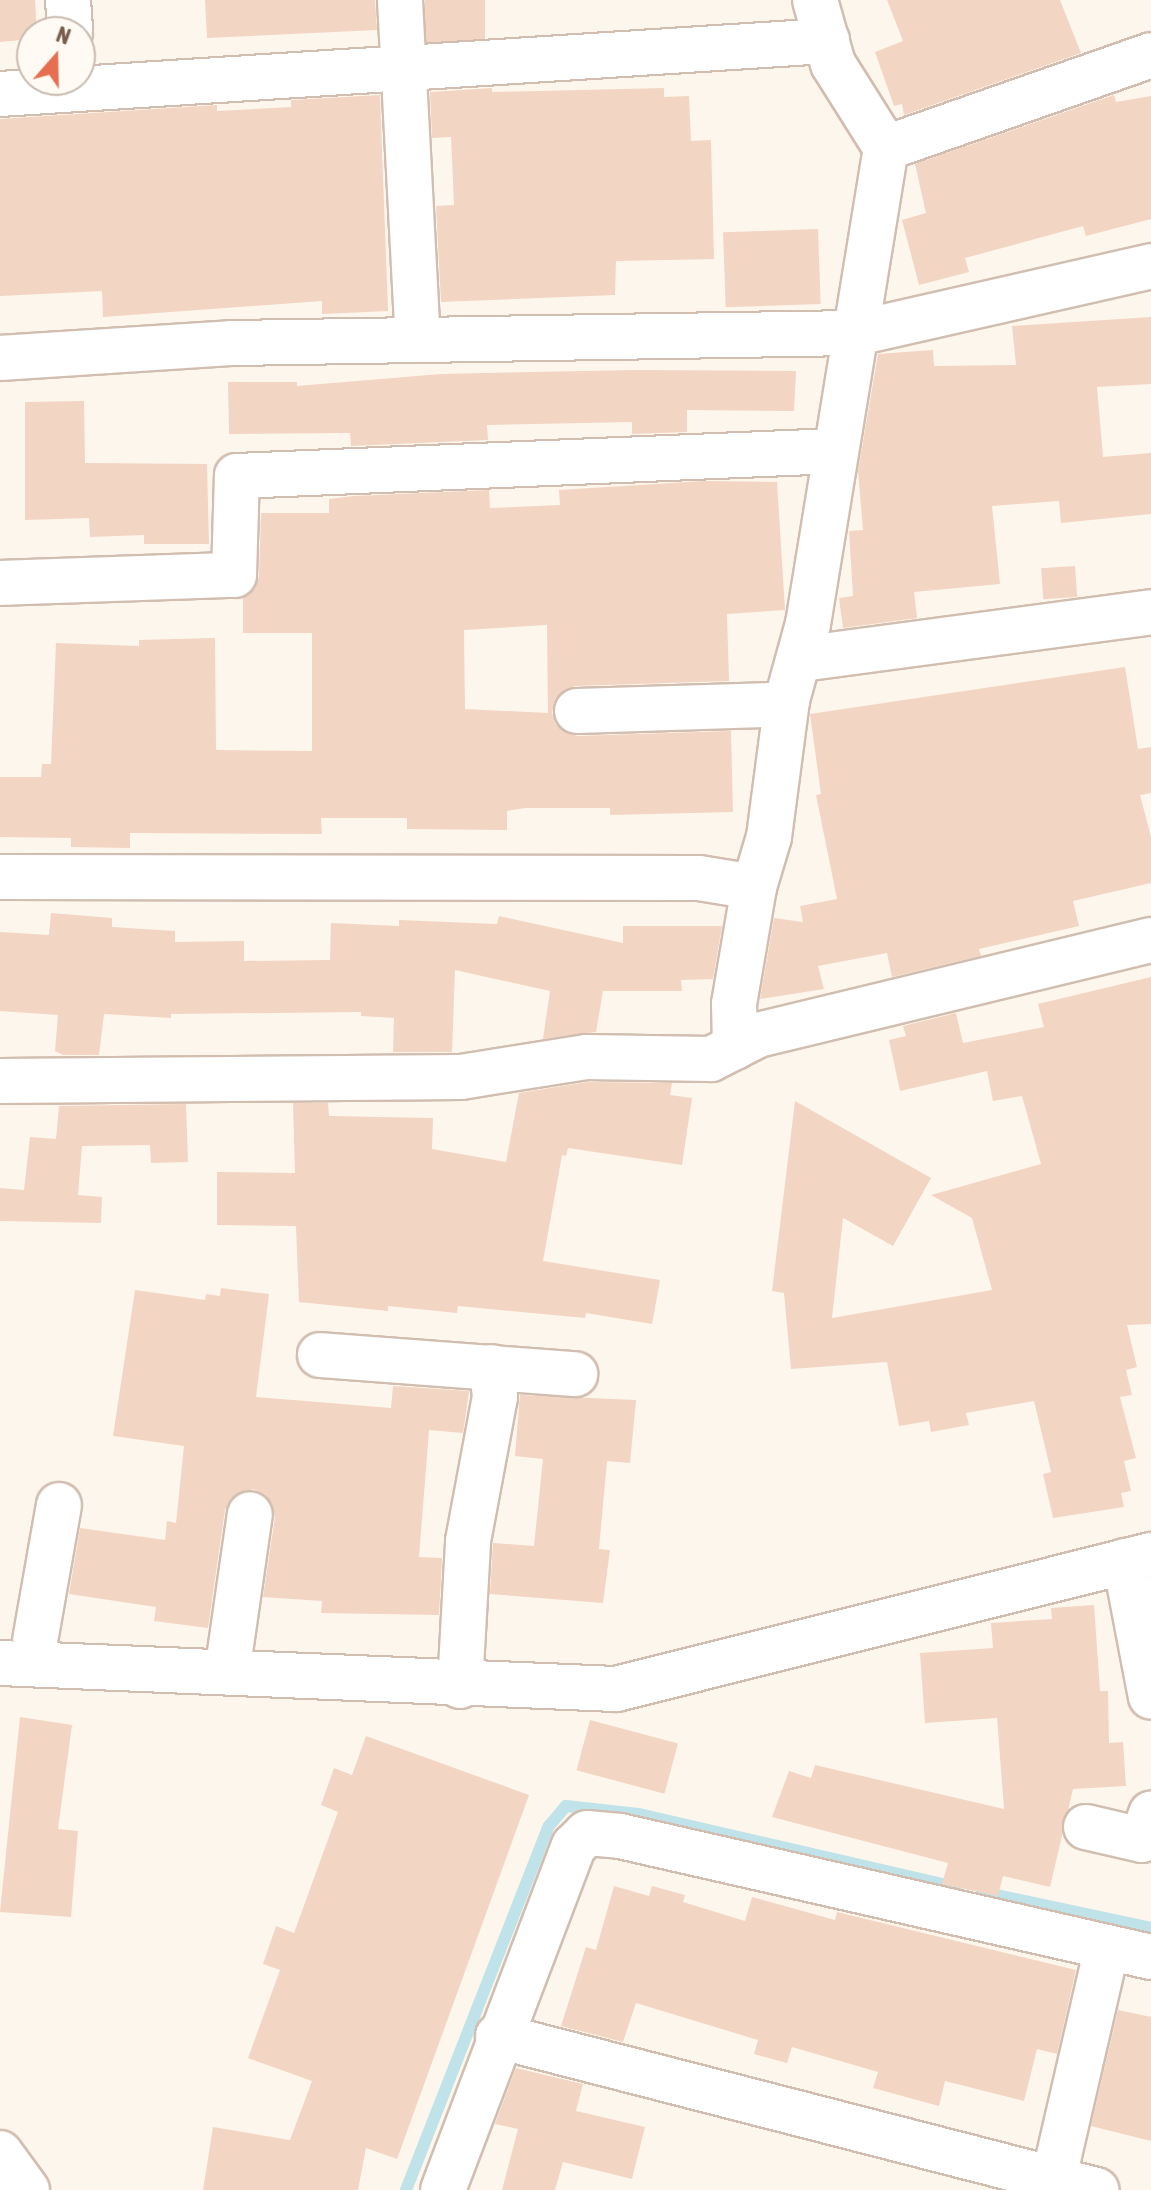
<!DOCTYPE html>
<html>
<head>
<meta charset="utf-8">
<style>
	body { margin:0 }
	#map { position:relative; width:1151px; height:2190px; overflow:hidden; background:#fdf6ec; font-family:"Asap Condensed",sans-serif }
	div>[style] { position:absolute }
	.stream>* { height:12px; margin:-6px; padding:0 6px; transform-origin:6px; border-radius:6px; background:#bfe3e8 }
	.building>* { inset:0; background:#f3d5c3; transform-origin:0 0 }
	.roads { filter:drop-shadow(2px 0 #d1beb0) drop-shadow(-2px 0 #d1beb0) drop-shadow(0 2px #d1beb0) drop-shadow(0 -2px #d1beb0) }
	.minor>* { height:44px; margin:-22px; padding:0 22px; transform-origin:22px; border-radius:22px; background:#fff }
	span { translate:-50% -50%; white-space:nowrap; text-align:center; line-height:1.15; -webkit-text-stroke:6px #fffaf3; paint-order:stroke }
	.north { position:absolute; left:16px; top:16px; width:80px; height:80px; box-sizing:border-box; background:#fffaf3; border:2px solid #cabbb1; border-radius:50%; rotate:20deg; font-size:22px; font-weight:700; line-height:32px; text-align:center; color:#7a5c4d }
	.north::after { content:''; display:block; margin:auto; width:28px; height:36px; background:#e76f51; clip-path:polygon(50% 0,100% 100%,50% 72%,0 100%) }
</style>
</head>
<body>
<div id="map">
	<div class="stream">
		<i style="left:982px;top:1892px;width:173px;rotate:12deg"></i>
		<i style="left:406px;top:2190px;width:391px;rotate:-68.6deg"></i>
		<i style="left:549px;top:1826px;width:26px;rotate:-50deg"></i>
		<i style="left:566px;top:1806px;width:73px;rotate:6.3deg"></i>
		<i style="left:639px;top:1814px;width:325px;rotate:13deg"></i>
	</div>
	<div class="building">
		<i style="clip-path:polygon(0 0,35px 0,37px 32px,32px 32px,32px 39px,0 42px)"></i>
		<i style="clip-path:polygon(205px 0,375px 0,377px 30px,207px 38px)"></i>
		<i style="left:425px;top:0;width:60px;height:42px"></i>
		<i style="clip-path:polygon(887px 0,1060px 0,1081px 53px,904px 115px,902px 104px,894px 106px,875px 52px,903px 41px)"></i>
		<i style="clip-path:polygon(492px 88px,492px 92px,664px 88px,664px 97px,689px 96px,691px 141px,711px 140px,714px 259px,616px 261px,615px 295px,441px 302px,436px 206px,454px 205px,451px 137px,432px 138px,430px 92px)"></i>
		<i style="clip-path:polygon(380px 95px,388px 311px,322px 314px,322px 301px,103px 317px,102px 291px,0 296px,0 119px,217px 105px,217px 111px,291px 107px,291px 100px)"></i>
		<i style="clip-path:polygon(1114px 95px,1116px 102px,1151px 96px,1151px 219px,1086px 236px,1083px 226px,965px 258px,969px 272px,919px 285px,902px 220px,926px 213px,915px 164px)"></i>
		<i style="left:818px;top:229px;width:75px;height:95px;rotate:88deg"></i>
		<i style="clip-path:polygon(1151px 317px,1151px 384px,1097px 387px,1103px 457px,1151px 453px,1151px 514px,1061px 523px,1059px 501px,992px 506px,1000px 584px,914px 592px,917px 618px,843px 628px,839px 598px,853px 596px,849px 531px,863px 530px,858px 471px,878px 354px,933px 350px,934px 366px,1016px 365px,1012px 326px)"></i>
		<i style="clip-path:polygon(635px 370px,796px 371px,794px 411px,687px 410px,687px 432px,632px 434px,632px 422px,487px 425px,488px 440px,351px 446px,350px 433px,229px 434px,228px 382px,297px 382px,297px 386px,441px 374px)"></i>
		<i style="clip-path:polygon(84px 401px,85px 463px,207px 464px,209px 544px,144px 544px,144px 535px,90px 537px,89px 518px,25px 520px,25px 402px)"></i>
		<i style="clip-path:polygon(evenodd,704px 481px,777px 482px,785px 610px,727px 614px,729px 681px,575px 686px,555px 699px,552px 713px,556px 725px,577px 736px,731px 731px,733px 812px,610px 815px,610px 808px,525px 808px,507px 811px,507px 830px,407px 829px,407px 818px,321px 818px,322px 834px,130px 833px,130px 848px,71px 847px,71px 838px,0 837px,0 777px,41px 777px,42px 764px,51px 764px,56px 643px,139px 646px,139px 640px,215px 638px,216px 750px,312px 751px,312px 633px,243px 633px,243px 598px,255px 588px,259px 576px,261px 513px,329px 513px,329px 499px,354px 496px,489px 490px,490px 508px,560px 505px,559px 490px,704px 481px,547px 625px,548px 713px,465px 709px,464px 630px,547px 625px)"></i>
		<i style="left:1075px;top:566px;width:31px;height:34px;rotate:86deg"></i>
		<i style="clip-path:polygon(1125px 667px,1138px 749px,1151px 747px,1151px 793px,1140px 795px,1151px 837px,1151px 883px,1073px 901px,1079px 926px,979px 949px,981px 956px,892px 977px,887px 953px,818px 966px,824px 989px,760px 999px,774px 918px,803px 922px,800px 906px,837px 899px,816px 795px,821px 794px,810px 714px)"></i>
		<i style="clip-path:polygon(51px 913px,112px 918px,112px 927px,175px 931px,175px 942px,244px 941px,244px 961px,330px 960px,331px 923px,399px 926px,399px 920px,497px 924px,499px 916px,623px 943px,623px 926px,722px 926px,713px 979px,681px 980px,682px 991px,603px 991px,596px 1032px,543px 1039px,550px 991px,455px 970px,452px 1052px,393px 1052px,394px 1018px,361px 1016px,361px 1012px,171px 1014px,171px 1018px,104px 1014px,99px 1055px,63px 1055px,55px 1051px,58px 1015px,0 1011px,0 932px,49px 935px)"></i>
		<i style="clip-path:polygon(1151px 977px,1151px 1324px,1127px 1325px,1137px 1367px,1126px 1370px,1132px 1395px,1120px 1397px,1136px 1458px,1124px 1461px,1131px 1491px,1121px 1493px,1124px 1507px,1053px 1518px,1043px 1474px,1051px 1472px,1034px 1401px,966px 1413px,969px 1425px,931px 1432px,929px 1421px,899px 1426px,887px 1362px,791px 1369px,784px 1293px,772px 1291px,795px 1101px,931px 1178px,893px 1246px,843px 1218px,832px 1318px,992px 1290px,972px 1218px,931px 1195px,1041px 1164px,1022px 1096px,993px 1101px,987px 1071px,900px 1091px,889px 1040px,906px 1036px,903px 1026px,956px 1013px,963px 1043px,1044px 1027px,1038px 1004px)"></i>
		<i style="clip-path:polygon(588px 1082px,672px 1083px,670px 1095px,692px 1098px,682px 1165px,568px 1148px,566px 1156px,562px 1155px,543px 1261px,660px 1280px,652px 1324px,586px 1313px,585px 1318px,458px 1306px,457px 1313px,388px 1306px,388px 1311px,299px 1302px,296px 1226px,217px 1225px,217px 1172px,295px 1173px,293px 1103px,328px 1103px,329px 1116px,433px 1118px,432px 1149px,506px 1162px,519px 1093px)"></i>
		<i style="clip-path:polygon(186px 1104px,188px 1162px,151px 1163px,150px 1145px,82px 1146px,78px 1195px,102px 1197px,101px 1223px,0 1221px,0 1188px,24px 1190px,30px 1137px,56px 1139px,59px 1106px)"></i>
		<i style="clip-path:polygon(221px 1288px,269px 1294px,256px 1397px,391px 1408px,393px 1386px,469px 1391px,463px 1433px,429px 1430px,419px 1557px,442px 1558px,439px 1615px,321px 1613px,322px 1601px,263px 1597px,275px 1517px,266px 1495px,253px 1489px,231px 1498px,225px 1510px,208px 1628px,154px 1621px,156px 1607px,69px 1594px,80px 1528px,165px 1540px,167px 1521px,176px 1523px,184px 1446px,113px 1436px,135px 1290px,205px 1300px,206px 1294px,220px 1296px)"></i>
		<i style="clip-path:polygon(520px 1395px,636px 1400px,630px 1463px,607px 1461px,599px 1549px,610px 1550px,603px 1603px,490px 1594px,493px 1543px,534px 1546px,543px 1459px,515px 1456px)"></i>
		<i style="clip-path:polygon(1094px 1605px,1100px 1691px,1108px 1691px,1109px 1743px,1123px 1742px,1126px 1786px,1073px 1789px,1050px 1887px,1003px 1876px,998px 1896px,942px 1884px,948px 1863px,772px 1817px,789px 1771px,811px 1778px,815px 1765px,1004px 1809px,997px 1718px,925px 1723px,920px 1653px,993px 1648px,991px 1623px,1052px 1619px,1051px 1608px)"></i>
		<i style="clip-path:polygon(20px 1717px,72px 1725px,58px 1829px,78px 1831px,71px 1917px,0 1912px)"></i>
		<i style="left:590px;top:1720px;width:91px;height:52px;rotate:15deg"></i>
		<i style="clip-path:polygon(366px 1736px,529px 1795px,397px 2159px,366px 2148px,358px 2190px,203px 2190px,213px 2127px,290px 2140px,312px 2081px,248px 2058px,280px 1970px,263px 1964px,276px 1926px,294px 1933px,338px 1812px,321px 1805px,334px 1768px,352px 1775px)"></i>
		<i style="clip-path:polygon(614px 1886px,649px 1896px,652px 1886px,685px 1895px,683px 1902px,745px 1921px,752px 1897px,835px 1920px,837px 1912px,1076px 1970px,1057px 2054px,1037px 2049px,1024px 2101px,945px 2081px,939px 2106px,873px 2088px,878px 2072px,792px 2047px,787px 2063px,754px 2054px,758px 2040px,636px 2003px,623px 2042px,561px 2026px,586px 1947px,596px 1950px)"></i>
		<i style="clip-path:polygon(1118px 2010px,1151px 2017px,1151px 2141px,1091px 2126px)"></i>
		<i style="clip-path:polygon(516px 2068px,583px 2084px,576px 2111px,645px 2127px,632px 2179px,563px 2162px,555px 2190px,502px 2190px,518px 2129px,495px 2124px)"></i>
	</div>
	<div class="roads">
		<div class="minor">
			<i style="left:68px;top:0;width:32px;rotate:86deg"></i>
			<i style="left:400px;top:0;width:339px;rotate:87deg"></i>
			<i style="left:0;top:94px;width:829px;rotate:-3.67deg"></i>
			<i style="left:886px;top:148px;width:281px;rotate:-19.3deg"></i>
			<i style="left:0;top:358px;width:232px;rotate:-3.7deg"></i>
			<i style="left:232px;top:343px;width:625px;rotate:-0.92deg"></i>
			<i style="left:857px;top:333px;width:302px;rotate:-12.8deg"></i>
			<i style="left:0;top:583px;width:234px;rotate:-2deg"></i>
			<i style="left:234px;top:575px;width:99px;rotate:-88.3deg"></i>
			<i style="left:237px;top:476px;width:599px;rotate:-2.39deg"></i>
			<i style="left:801px;top:659px;width:353px;rotate:-7.6deg"></i>
			<i style="left:577px;top:711px;width:195px;rotate:-1.8deg"></i>
			<i style="left:772px;top:705px;width:16px;rotate:-18deg"></i>
			<i style="left:0;top:877px;width:699px;rotate:0.08deg"></i>
			<i style="left:699px;top:878px;width:56px;rotate:9.3deg"></i>
			<i style="left:735px;top:1047px;width:43px;rotate:-91.3deg"></i>
			<i style="left:734px;top:1004px;width:119px;rotate:-80.3deg"></i>
			<i style="left:754px;top:887px;width:52px;rotate:-73.3deg"></i>
			<i style="left:769px;top:837px;width:138px;rotate:-82.5deg"></i>
			<i style="left:787px;top:700px;width:79px;rotate:-74.6deg"></i>
			<i style="left:808px;top:624px;width:482px;rotate:-80.7deg"></i>
			<i style="left:886px;top:148px;width:99px;rotate:-122.2deg"></i>
			<i style="left:833px;top:64px;width:66px;rotate:-105.7deg"></i>
			<i style="left:0;top:1081px;width:461px;rotate:-0.5deg"></i>
			<i style="left:461px;top:1077px;width:127px;rotate:-9.1deg"></i>
			<i style="left:586px;top:1057px;width:125px;rotate:0.9deg"></i>
			<i style="left:711px;top:1059px;width:53px;rotate:-27.1deg"></i>
			<i style="left:758px;top:1035px;width:404px;rotate:-13.6deg"></i>
			<i style="left:320px;top:1355px;width:256px;rotate:4.3deg"></i>
			<i style="left:1125px;top:1561px;width:138px;rotate:79.2deg"></i>
			<i style="left:35px;top:1641px;width:138px;rotate:-80deg"></i>
			<i style="left:230px;top:1652px;width:139px;rotate:-81.8deg"></i>
			<i style="left:0;top:1663px;width:617px;rotate:2.42deg"></i>
			<i style="left:616px;top:1689px;width:552px;rotate:-14.06deg"></i>
			<i style="left:460px;top:1686px;width:145px;rotate:-86.8deg"></i>
			<i style="left:468px;top:1541px;width:147px;rotate:-79.4deg"></i>
			<i style="left:495px;top:1397px;width:30px;rotate:-96deg"></i>
			<i style="left:1086px;top:1827px;width:57px;rotate:13.1deg"></i>
			<i style="left:1142px;top:1840px;width:28px;rotate:-71deg"></i>
			<i style="left:498px;top:2036px;width:618px;rotate:14.44deg"></i>
			<i style="left:0;top:2153px;width:46px;rotate:53.9deg"></i>
			<i style="left:443px;top:2190px;width:368px;rotate:-69.2deg"></i>
			<i style="left:574px;top:1846px;width:18px;rotate:-45deg"></i>
			<i style="left:587px;top:1833px;width:33px;rotate:5deg"></i>
			<i style="left:620px;top:1836px;width:545px;rotate:12.84deg"></i>
			<i style="left:1051px;top:2190px;width:248px;rotate:-77deg"></i>
		</div>
	</div>
	<div class="north">N</div>
</div>
</body>
</html>
